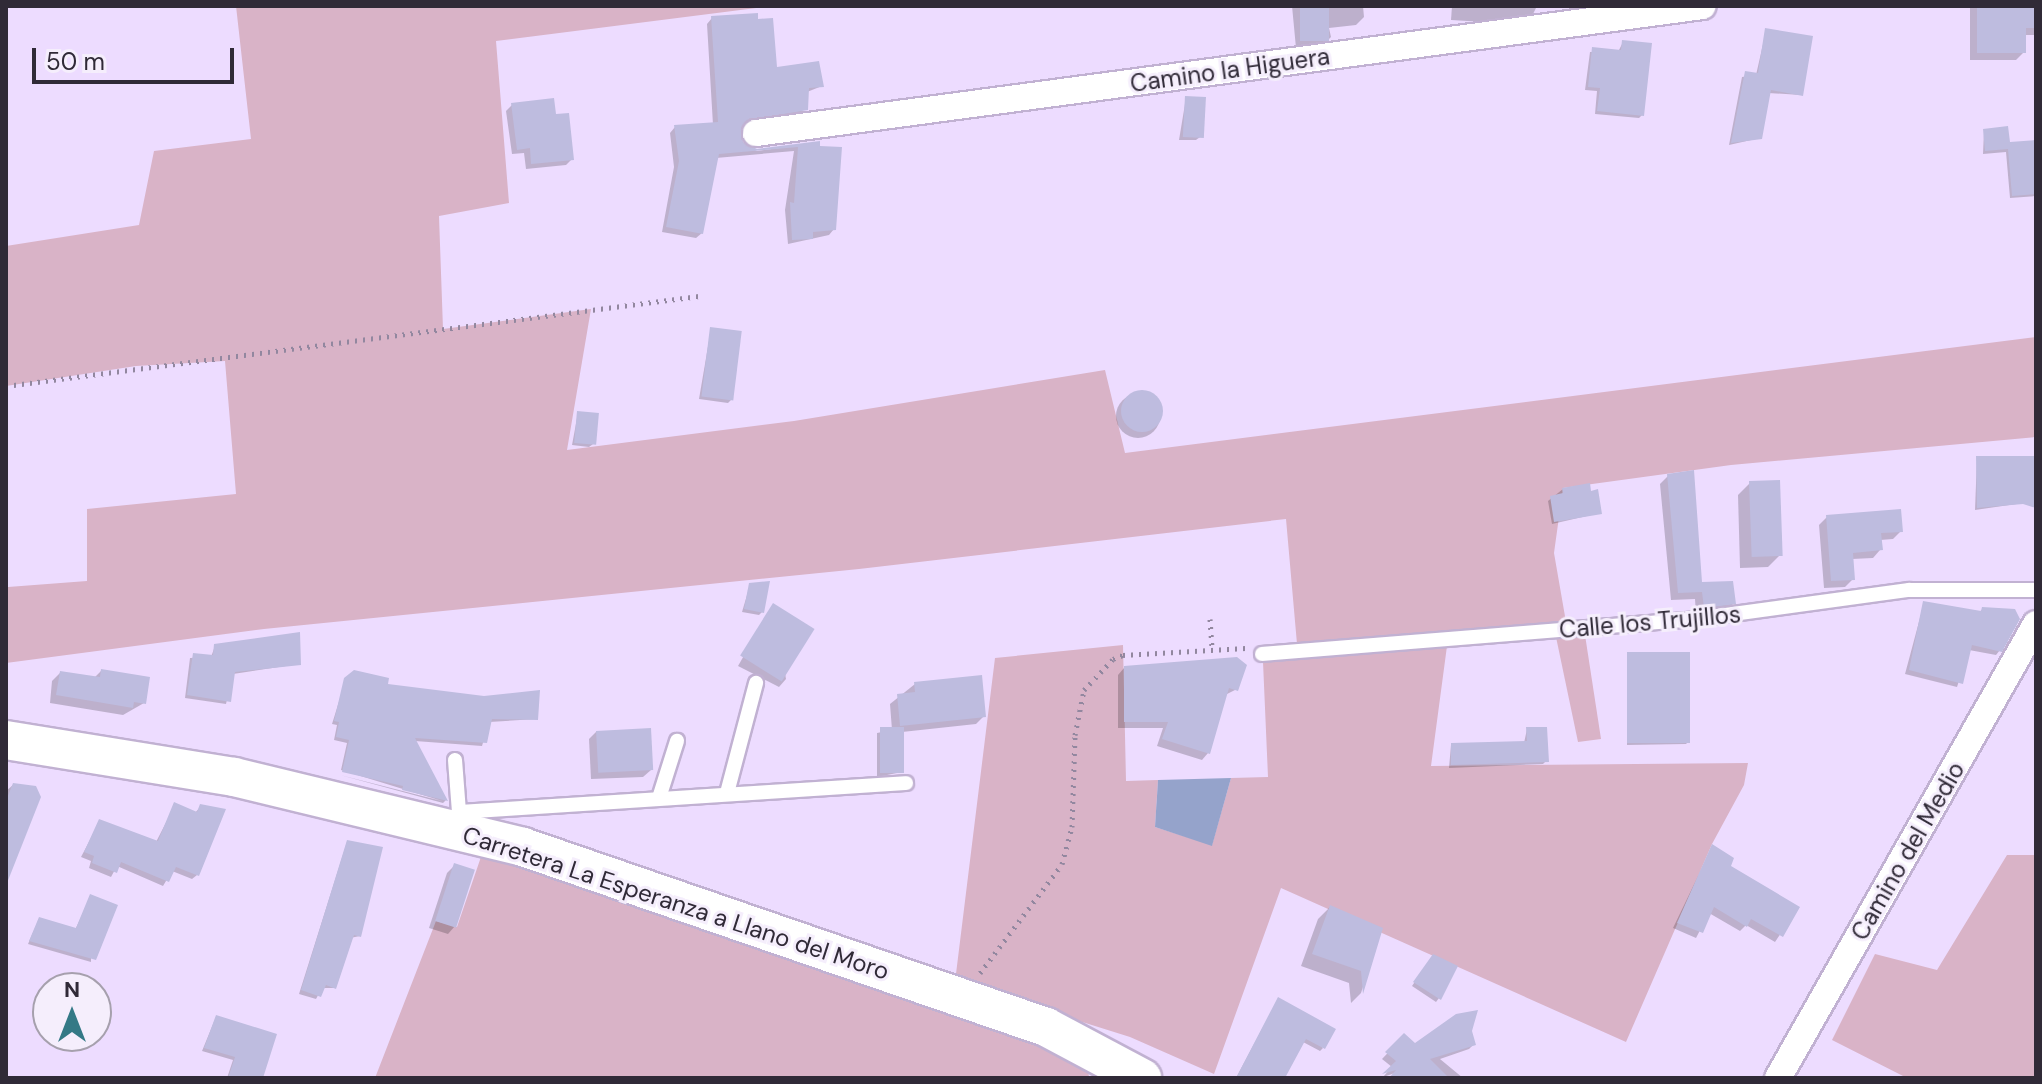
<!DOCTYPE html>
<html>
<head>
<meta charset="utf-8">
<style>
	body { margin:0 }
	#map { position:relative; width:2042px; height:1084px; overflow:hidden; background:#eddcff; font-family:"DM Sans",sans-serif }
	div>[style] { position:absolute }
	.green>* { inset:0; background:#d9b3c7 }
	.water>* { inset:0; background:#95a3cb }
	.shadow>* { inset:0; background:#0003 }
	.round { border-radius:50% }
	.building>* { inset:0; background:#bebcdf; transform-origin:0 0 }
	.path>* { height:5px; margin-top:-2.5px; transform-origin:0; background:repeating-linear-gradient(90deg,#92879f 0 2px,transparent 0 8px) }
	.roads { filter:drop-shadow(2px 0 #c1b1d2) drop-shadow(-2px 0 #c1b1d2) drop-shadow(0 2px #c1b1d2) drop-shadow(0 -2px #c1b1d2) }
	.service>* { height:14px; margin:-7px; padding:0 7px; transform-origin:7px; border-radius:7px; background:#fff }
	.minor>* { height:26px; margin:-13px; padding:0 13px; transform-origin:13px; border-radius:13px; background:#fff }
	.secondary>* { height:38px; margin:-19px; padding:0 19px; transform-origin:19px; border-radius:19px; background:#fff }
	span { translate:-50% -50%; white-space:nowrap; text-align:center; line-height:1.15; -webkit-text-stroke:6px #f5eefc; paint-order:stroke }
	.street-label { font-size:24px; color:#302a37 }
	.frame { position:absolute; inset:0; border:8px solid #302a37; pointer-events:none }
	.north { position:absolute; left:32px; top:972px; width:80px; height:80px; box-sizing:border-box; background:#f5eefc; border:2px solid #a6a0ad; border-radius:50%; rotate:0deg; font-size:22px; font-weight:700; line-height:32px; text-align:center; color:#302a37 }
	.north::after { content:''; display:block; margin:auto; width:28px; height:36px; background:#347986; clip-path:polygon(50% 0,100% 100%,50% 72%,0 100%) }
	.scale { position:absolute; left:32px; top:48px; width:202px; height:36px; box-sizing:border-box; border:4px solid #302a37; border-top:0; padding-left:10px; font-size:24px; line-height:28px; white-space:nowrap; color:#302a37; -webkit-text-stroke:6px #f5eefc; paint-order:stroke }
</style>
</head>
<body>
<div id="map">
	<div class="green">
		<i style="clip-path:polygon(236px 6px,771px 6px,496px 41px,509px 203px,439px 216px,443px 329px,591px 309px,567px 450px,794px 421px,1105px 370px,1125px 453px,2036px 337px,2036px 437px,1731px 465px,1563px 488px,1554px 553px,1566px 622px,1297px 644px,1286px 519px,859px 569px,264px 629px,6px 663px,8px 587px,87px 581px,87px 509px,236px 494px,225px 361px,136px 366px,6px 386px,6px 246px,139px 225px,154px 151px,251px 139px)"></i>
		<i style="clip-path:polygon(1585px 635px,1601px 739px,1578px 742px,1556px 637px)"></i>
		<i style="clip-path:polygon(1123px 645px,1126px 781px,1158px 780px,1155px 827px,1212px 845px,1231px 778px,1268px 777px,1263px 662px,1447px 646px,1431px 766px,1748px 763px,1744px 785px,1712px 844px,1626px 1042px,1281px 888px,1214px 1074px,1130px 1037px,955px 982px,995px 658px)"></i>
		<i style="clip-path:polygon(483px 851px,1029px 1038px,1088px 1067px,1089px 1078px,375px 1078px,436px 921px,457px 927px)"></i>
		<i style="clip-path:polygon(2007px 855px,2036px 855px,2036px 1078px,1907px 1078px,1832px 1040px,1875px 954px,1937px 970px)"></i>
	</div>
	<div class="water">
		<i style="clip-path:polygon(1231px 778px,1212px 846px,1155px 827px,1158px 780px)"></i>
	</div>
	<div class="shadow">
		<i style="clip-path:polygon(1292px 6px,1363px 6px,1364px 17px,1356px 25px,1329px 28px,1331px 37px,1323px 45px,1296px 48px)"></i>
		<i style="clip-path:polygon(1452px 6px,1537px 6px,1532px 16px,1484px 22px,1451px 20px)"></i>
		<i style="clip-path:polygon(1970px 6px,2036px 6px,2036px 35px,2024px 35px,2024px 52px,2016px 60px,1970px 60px)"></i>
		<i style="clip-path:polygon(712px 18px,775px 69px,822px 86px,807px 92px,801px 114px,747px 122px,738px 134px,742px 145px,757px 151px,818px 143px,834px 229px,829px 235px,788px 244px,785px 210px,794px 151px,716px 158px,702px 233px,696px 238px,662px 232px,674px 167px,670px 133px,675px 127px,713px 125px,707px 24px)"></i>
		<i style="clip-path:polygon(1766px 31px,1801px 95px,1768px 93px,1760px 138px,1729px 145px,1742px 77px,1756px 75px)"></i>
		<i style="clip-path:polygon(1623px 42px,1642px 115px,1639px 118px,1595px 114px,1597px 91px,1585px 90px,1590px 52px,1618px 52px)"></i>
		<i style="clip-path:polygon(1186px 98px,1200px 137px,1196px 140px,1179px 140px)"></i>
		<i style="clip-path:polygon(512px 105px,554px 116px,572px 159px,566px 165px,526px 169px,524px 153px,512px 154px,506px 111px)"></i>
		<i style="clip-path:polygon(1984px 131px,2008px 145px,2036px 142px,2036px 196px,2010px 198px,2006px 152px,1983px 154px)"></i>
		<i style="clip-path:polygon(711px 329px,731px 400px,728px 403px,699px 399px)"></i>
		<i class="round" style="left:1116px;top:394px;width:44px;height:44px"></i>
		<i style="clip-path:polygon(578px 413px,593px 444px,589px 447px,572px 445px)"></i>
		<i style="clip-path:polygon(1977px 458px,2030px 502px,1975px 510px)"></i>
		<i style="clip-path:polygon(1668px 476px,1701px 584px,1734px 603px,1726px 611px,1696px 615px,1695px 599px,1671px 600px,1660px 484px)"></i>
		<i style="clip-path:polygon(1750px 483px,1780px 555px,1768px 567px,1740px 568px,1738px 495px)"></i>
		<i style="clip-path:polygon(1563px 489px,1600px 513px,1552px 524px,1548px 501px)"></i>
		<i style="clip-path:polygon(1827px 517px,1901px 531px,1893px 539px,1880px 540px,1880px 550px,1873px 558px,1852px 559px,1853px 579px,1845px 587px,1824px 588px,1819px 525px)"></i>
		<i style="clip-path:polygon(750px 585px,762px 612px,759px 615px,742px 612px)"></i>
		<i style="clip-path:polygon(1924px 603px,1978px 613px,1983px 609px,2000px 650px,1996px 655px,1969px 650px,1957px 687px,1905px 674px)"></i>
		<i style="clip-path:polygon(773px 605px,786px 679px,779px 687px,738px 666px)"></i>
		<i style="clip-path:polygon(215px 646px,299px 664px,233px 674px,226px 704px,185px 698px,190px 658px,211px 657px)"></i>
		<i style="clip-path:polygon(1628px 654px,1689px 741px,1686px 744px,1627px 745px)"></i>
		<i style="clip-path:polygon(1124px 668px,1237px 689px,1225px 695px,1208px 753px,1202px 760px,1157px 746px,1163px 728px,1118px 728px,1118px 675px)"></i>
		<i style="clip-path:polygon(101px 671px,144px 703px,123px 715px,50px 703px,52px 681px,60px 673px,94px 678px)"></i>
		<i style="clip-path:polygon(346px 679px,385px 686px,536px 719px,489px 722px,482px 746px,415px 741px,446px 800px,443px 803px,340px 775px,442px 801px,341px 770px,347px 743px,334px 740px,337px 725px,332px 724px)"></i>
		<i style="clip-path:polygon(915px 684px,984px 716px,976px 724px,902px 732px,902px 772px,877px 777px,877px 733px,892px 730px,890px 704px)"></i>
		<i style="clip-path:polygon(1527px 729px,1546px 761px,1543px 764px,1449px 768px,1451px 745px,1524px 743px)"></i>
		<i style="clip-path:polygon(597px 731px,651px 770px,643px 777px,591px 779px,589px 739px)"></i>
		<i style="clip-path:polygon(13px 785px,7px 866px,6px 791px)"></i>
		<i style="clip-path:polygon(175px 805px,195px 813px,201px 806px,197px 875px,192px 879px,172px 871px,163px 886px,117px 866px,111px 877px,89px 868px,91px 861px,81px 857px,100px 821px,156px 842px)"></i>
		<i style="clip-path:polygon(347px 842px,360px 936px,350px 938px,335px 988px,322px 988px,316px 999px,299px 994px)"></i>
		<i style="clip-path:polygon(1712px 847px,1728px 867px,1798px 908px,1775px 942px,1746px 925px,1740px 931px,1709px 913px,1696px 938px,1673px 928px)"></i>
		<i style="clip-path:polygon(454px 866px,455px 926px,448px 934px,429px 928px,447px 873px)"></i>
		<i style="clip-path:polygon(91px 896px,91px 962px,28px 944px,39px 919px,75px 930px)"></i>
		<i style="clip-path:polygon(1330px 907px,1381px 930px,1361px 993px,1351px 1003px,1349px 983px,1301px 966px,1318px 919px)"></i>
		<i style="clip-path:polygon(1430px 960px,1439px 998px,1436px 1002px,1412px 986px)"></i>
		<i style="clip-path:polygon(1278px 999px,1323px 1048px,1320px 1051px,1303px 1042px,1282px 1078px,1236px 1078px)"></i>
		<i style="clip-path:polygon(216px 1017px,261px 1078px,227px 1078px,233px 1060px,202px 1051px)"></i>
		<i style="clip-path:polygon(1470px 1031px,1474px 1044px,1469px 1049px,1440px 1059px,1463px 1078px,1391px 1078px,1395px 1073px,1383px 1077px,1392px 1067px,1382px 1059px,1404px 1036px,1415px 1045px)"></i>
	</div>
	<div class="building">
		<i style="left:1300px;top:6px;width:29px;height:35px"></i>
		<i style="clip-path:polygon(1977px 6px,2036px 6px,2036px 28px,2026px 28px,2026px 53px,1977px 53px)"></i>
		<i style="clip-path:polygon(758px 13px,758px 19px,773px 18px,777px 67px,819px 61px,824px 87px,809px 88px,808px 110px,747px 120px,741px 128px,743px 142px,757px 149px,820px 141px,820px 146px,842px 147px,836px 230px,813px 232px,813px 239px,792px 240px,790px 202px,794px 203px,798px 147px,719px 154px,703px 234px,666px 227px,679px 161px,674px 125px,718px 122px,711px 16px)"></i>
		<i style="clip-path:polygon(1765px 28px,1813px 36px,1803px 96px,1771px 90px,1762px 139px,1731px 143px,1745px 71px,1758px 73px)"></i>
		<i style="clip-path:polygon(1622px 40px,1652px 43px,1644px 116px,1597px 111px,1600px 88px,1588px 87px,1592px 47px,1621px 50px)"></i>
		<i style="left:1185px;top:96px;width:21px;height:41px;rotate:3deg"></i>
		<i style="clip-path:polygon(554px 98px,556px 114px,569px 113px,574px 160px,531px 164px,530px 148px,517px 150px,511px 103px)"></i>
		<i style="clip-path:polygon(2008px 126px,2010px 142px,2036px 140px,2036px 194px,2012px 196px,2008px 149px,1985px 151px,1983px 129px)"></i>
		<i style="left:710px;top:327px;width:32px;height:70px;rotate:7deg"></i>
		<i class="round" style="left:1121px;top:390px;width:42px;height:42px"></i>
		<i style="left:577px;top:411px;width:22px;height:32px;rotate:5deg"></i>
		<i style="clip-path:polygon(1976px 456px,2036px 456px,2036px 508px,2023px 504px,1977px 508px)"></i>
		<i style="clip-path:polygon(1694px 470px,1702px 582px,1733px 581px,1736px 604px,1704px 608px,1702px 592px,1678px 593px,1667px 474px)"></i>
		<i style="left:1780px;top:480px;width:76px;height:31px;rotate:88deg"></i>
		<i style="clip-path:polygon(1590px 483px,1591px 491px,1598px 489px,1602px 514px,1554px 522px,1550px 496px,1563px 493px,1562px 488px)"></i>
		<i style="clip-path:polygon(1901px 509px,1903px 532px,1881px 533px,1883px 550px,1853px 553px,1855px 580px,1831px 581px,1826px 515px)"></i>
		<i style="clip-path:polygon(770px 581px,764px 613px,744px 609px,749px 583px)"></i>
		<i style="clip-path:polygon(1923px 601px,1981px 611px,1982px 607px,2015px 609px,2020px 619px,2002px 652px,1972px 645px,1963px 684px,1909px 670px)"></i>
		<i style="left:773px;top:603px;width:49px;height:62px;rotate:32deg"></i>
		<i style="clip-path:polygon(300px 632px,301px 665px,235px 672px,231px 702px,187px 695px,193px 653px,213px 655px,214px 644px)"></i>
		<i style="left:1627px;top:652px;width:63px;height:91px"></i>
		<i style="clip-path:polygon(1237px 657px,1247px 665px,1238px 691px,1229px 688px,1210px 754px,1162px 739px,1168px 722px,1124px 722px,1124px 666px)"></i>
		<i style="clip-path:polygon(101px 669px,150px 677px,146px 704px,134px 702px,133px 708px,56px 695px,60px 671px,100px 677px)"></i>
		<i style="clip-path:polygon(354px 670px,389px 678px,388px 684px,484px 696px,540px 690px,538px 720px,492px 719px,487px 743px,415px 738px,448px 801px,402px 790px,403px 786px,342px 772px,349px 740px,336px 737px,339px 722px,334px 721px,344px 678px)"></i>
		<i style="clip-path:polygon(982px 675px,986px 717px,900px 726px,897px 694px,915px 692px,914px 682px)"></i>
		<i style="left:904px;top:727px;width:46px;height:24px;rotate:90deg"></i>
		<i style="clip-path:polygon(1526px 727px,1547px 727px,1549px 762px,1451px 765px,1451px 743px,1527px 741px)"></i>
		<i style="left:651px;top:728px;width:42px;height:55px;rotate:87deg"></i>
		<i style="clip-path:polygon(13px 783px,36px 786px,41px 797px,7px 883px,6px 801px)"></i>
		<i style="clip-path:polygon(174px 802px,197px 812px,200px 804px,226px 809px,199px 876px,176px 867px,169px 882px,121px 862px,117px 873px,92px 863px,94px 856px,84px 852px,99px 819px,158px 841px)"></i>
		<i style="clip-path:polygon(347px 840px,383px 847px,361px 937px,354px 935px,336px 989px,326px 985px,321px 997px,301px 990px)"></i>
		<i style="clip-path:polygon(1712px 844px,1734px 858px,1731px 866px,1800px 907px,1783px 937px,1751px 919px,1747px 927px,1714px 907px,1703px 933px,1677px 923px)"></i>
		<i style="left:454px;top:863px;width:22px;height:61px;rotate:18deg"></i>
		<i style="clip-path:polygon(90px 894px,118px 905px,96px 960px,29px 941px,39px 917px,76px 928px)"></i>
		<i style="clip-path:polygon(1330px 905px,1383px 928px,1363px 994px,1361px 971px,1312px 954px)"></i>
		<i style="clip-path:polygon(1433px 954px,1458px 966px,1441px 1000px,1413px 982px)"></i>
		<i style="clip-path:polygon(1278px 997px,1336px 1029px,1325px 1049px,1306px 1039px,1285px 1078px,1236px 1078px)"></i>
		<i style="clip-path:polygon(1478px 1010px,1472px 1031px,1476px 1045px,1430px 1059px,1449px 1078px,1389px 1078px,1396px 1070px,1382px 1074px,1396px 1061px,1385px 1052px,1404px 1033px,1415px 1043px,1456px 1014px)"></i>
		<i style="clip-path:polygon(216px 1015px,277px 1034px,263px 1078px,228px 1078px,235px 1057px,204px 1048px)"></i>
	</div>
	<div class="path">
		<i style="left:6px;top:386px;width:699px;rotate:-7.4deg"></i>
		<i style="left:1210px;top:619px;width:30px;rotate:86deg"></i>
		<i style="left:980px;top:973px;width:136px;rotate:-53deg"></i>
		<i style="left:1062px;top:864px;width:38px;rotate:-75deg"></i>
		<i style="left:1072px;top:827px;width:92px;rotate:-88.1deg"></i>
		<i style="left:1075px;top:735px;width:46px;rotate:-78.7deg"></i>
		<i style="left:1084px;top:690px;width:42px;rotate:-46.9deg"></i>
		<i style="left:1113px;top:659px;width:11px;rotate:-22deg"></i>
		<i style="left:1123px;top:655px;width:123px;rotate:-3.3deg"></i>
	</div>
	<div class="roads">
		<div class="service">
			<i style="left:1262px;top:654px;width:428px;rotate:-4.6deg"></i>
			<i style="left:1689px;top:620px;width:222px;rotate:-7.8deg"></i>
			<i style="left:1909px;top:590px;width:127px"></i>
			<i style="left:455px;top:760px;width:52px;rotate:85.6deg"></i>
			<i style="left:727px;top:793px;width:114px;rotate:-75.2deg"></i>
			<i style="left:659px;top:798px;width:60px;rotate:-72.5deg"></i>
			<i style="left:453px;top:828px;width:17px;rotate:-69deg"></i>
			<i style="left:459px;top:812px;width:448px;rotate:-3.7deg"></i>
		</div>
		<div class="minor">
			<i style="left:756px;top:133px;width:955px;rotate:-7.64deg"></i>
			<i style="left:1778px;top:1078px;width:522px;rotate:-60.39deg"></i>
		</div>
		<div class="secondary">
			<i style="left:6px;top:740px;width:231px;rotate:9.2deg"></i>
			<i style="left:234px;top:777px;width:297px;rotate:13.6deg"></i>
			<i style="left:523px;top:847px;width:553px;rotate:18.99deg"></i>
			<i style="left:1046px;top:1027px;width:109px;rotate:28deg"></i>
		</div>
	</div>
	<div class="street-label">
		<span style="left:1230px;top:70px;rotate:-8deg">Camino la Higuera</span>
		<span style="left:1650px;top:622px;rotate:-5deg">Calle los Trujillos</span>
		<span style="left:1908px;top:851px;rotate:-60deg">Camino del Medio</span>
		<span style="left:676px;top:903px;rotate:18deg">Carretera La Esperanza a Llano del Moro</span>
	</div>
	<div class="frame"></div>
	<div class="north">N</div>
	<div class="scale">50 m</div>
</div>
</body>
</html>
